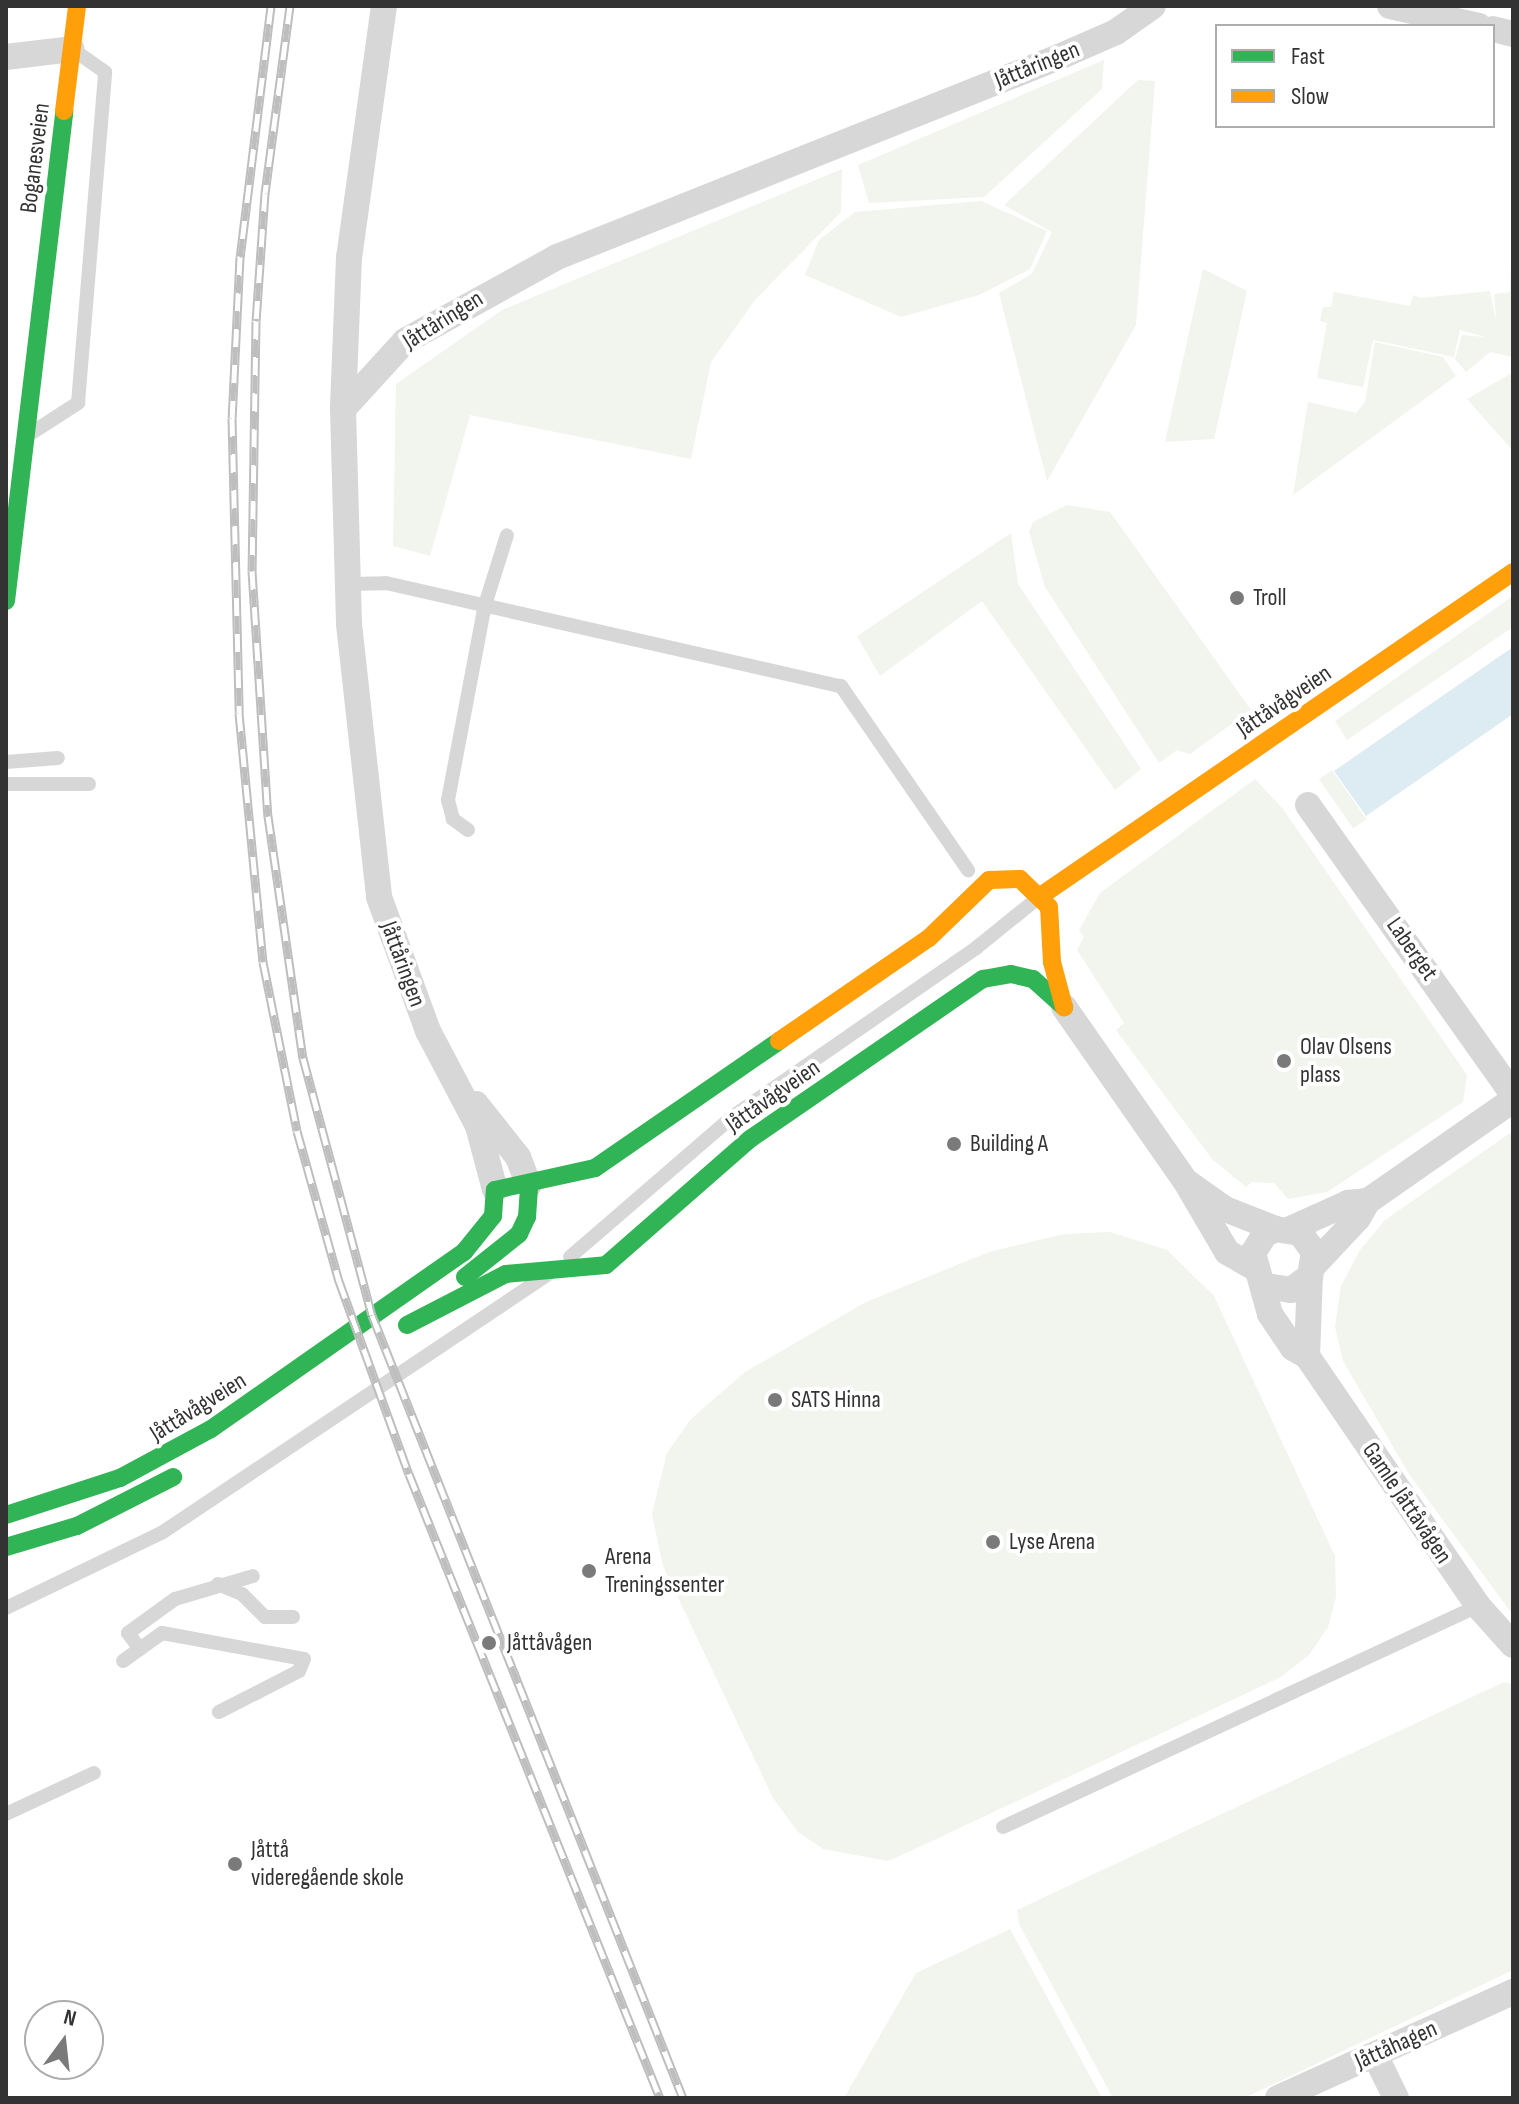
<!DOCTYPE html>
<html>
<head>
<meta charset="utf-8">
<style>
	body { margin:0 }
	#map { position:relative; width:1519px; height:2104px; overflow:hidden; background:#fff; font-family:"Sofia Sans Condensed",sans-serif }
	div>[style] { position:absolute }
	.green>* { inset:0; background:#f1f5ed; transform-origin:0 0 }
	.water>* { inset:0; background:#ddebf3 }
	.lane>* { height:14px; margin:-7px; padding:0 7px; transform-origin:7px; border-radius:7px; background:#d7d7d7 }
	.street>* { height:26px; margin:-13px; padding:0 13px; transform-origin:13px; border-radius:13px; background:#d7d7d7 }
	.fast>* { height:18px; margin:-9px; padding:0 9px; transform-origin:9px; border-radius:9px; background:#30b455 }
	.slow>* { height:18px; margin:-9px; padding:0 9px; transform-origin:9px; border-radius:9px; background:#ff9f0a }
	.rail>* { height:9px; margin-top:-4.5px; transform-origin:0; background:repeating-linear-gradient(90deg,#fff 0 18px,#bebebe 0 36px); box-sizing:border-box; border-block:2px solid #bebebe }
	.dots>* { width:22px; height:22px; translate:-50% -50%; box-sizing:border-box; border:4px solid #fff; border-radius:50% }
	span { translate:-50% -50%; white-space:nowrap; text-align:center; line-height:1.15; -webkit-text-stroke:8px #fff; paint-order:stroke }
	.street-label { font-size:24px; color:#333 }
	.poi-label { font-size:24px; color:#333 }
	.left { translate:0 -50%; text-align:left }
	.frame { position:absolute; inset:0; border:8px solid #333; pointer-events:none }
	.legend { position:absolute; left:1215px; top:24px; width:280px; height:104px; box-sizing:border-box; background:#fff; border:2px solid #adadad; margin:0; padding:10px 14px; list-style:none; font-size:24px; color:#333 }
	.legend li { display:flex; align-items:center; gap:16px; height:40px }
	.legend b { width:40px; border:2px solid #adadad }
	.north { position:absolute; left:24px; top:2000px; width:80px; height:80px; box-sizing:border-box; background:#fff; border:2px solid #adadad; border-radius:50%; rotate:15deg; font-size:22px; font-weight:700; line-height:32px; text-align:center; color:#333 }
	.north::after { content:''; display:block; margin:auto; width:28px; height:36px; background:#7a7a7a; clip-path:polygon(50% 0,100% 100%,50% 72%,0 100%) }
</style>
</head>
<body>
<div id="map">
	<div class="green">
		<i style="clip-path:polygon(1104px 60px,1102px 89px,984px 197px,869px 203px,858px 165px)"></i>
		<i style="clip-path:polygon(1138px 80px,1155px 81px,1136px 325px,1047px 481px,999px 293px,1032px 274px,1052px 232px,1004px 205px)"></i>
		<i style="clip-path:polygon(842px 169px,841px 212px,755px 300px,711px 362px,691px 459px,470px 415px,430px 556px,393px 546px,396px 384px,502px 310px)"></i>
		<i style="clip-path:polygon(1513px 200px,1513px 357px,1490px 352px,1466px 372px,1455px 359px,1462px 335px,1485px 337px,1460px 330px,1454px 357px,1373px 340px,1363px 387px,1317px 378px,1327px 323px,1320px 321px,1323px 307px,1331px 307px,1334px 292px,1410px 306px,1413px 295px,1421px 298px,1490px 291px,1496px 320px,1494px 294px,1510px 292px)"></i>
		<i style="clip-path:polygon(981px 201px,1047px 231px,1030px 269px,979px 295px,901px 317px,805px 275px,819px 240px,855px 212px)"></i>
		<i style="clip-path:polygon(1203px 269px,1247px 291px,1214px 439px,1165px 442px)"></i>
		<i style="clip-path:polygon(1375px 342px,1443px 357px,1456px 376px,1293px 495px,1308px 402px,1356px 413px,1365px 402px)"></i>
		<i style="clip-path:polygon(1510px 374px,1513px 380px,1513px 451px,1467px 399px)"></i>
		<i style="clip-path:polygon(1067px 505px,1110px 512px,1251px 710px,1190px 754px,1177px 750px,1159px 763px,1045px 587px,1029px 532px,1033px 522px)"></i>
		<i style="clip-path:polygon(1011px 533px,1018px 584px,1141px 769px,1115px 790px,982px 601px,880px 676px,857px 636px)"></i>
		<i style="clip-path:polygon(1513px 596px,1513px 627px,1347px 740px,1335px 721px)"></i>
		<i style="left:1332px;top:770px;width:60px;height:16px;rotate:55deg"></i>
		<i style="clip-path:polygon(1255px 779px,1283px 809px,1467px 1075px,1463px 1102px,1327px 1192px,1288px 1199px,1274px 1183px,1252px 1182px,1246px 1187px,1212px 1159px,1116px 1030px,1124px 1023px,1077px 950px,1084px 937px,1079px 930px,1100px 893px)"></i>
		<i style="clip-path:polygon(1513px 1131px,1513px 1615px,1409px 1474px,1343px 1361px,1335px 1327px,1341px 1286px,1360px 1250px,1385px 1220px)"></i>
		<i style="clip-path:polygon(1110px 1232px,1167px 1250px,1214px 1296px,1335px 1556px,1336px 1597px,1328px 1627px,1309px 1655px,1279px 1678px,917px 1848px,888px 1861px,823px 1849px,798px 1832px,773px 1798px,663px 1566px,652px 1514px,667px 1453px,691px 1419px,745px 1372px,866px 1302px,989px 1252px,1064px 1234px)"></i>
		<i style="clip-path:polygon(1504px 1682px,1513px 1685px,1513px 1970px,1244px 2098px,1113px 2098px,1019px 1924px,1017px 1910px)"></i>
		<i style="clip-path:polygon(1010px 1929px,1102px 2098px,844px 2098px,916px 1973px)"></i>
	</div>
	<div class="water">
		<i style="clip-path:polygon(1513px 647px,1513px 714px,1366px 816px,1334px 771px)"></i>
	</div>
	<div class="lane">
		<i style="left:33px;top:432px;width:54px;rotate:-32.8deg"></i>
		<i style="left:78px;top:403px;width:332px;rotate:-85.3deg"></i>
		<i style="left:105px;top:72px;width:33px;rotate:-145deg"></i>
		<i style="left:347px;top:584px;width:39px;rotate:-1deg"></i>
		<i style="left:386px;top:583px;width:467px;rotate:12.8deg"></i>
		<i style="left:841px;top:686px;width:224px;rotate:55.4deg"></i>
		<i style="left:6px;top:762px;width:52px;rotate:-4.4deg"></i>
		<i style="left:6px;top:784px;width:83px"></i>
		<i style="left:468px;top:830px;width:19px;rotate:-144deg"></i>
		<i style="left:453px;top:819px;width:20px;rotate:-105deg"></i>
		<i style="left:448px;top:800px;width:198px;rotate:-79.3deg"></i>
		<i style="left:485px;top:605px;width:73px;rotate:-72.6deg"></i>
		<i style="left:570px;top:1257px;width:214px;rotate:-40.8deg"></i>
		<i style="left:732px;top:1117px;width:297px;rotate:-34.7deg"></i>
		<i style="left:976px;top:948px;width:80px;rotate:-38.9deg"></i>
		<i style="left:218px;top:1584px;width:26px;rotate:23deg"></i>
		<i style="left:242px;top:1594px;width:33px;rotate:45deg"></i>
		<i style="left:265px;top:1617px;width:28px"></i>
		<i style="left:6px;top:1608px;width:174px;rotate:-25.8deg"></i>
		<i style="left:163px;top:1532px;width:462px;rotate:-33.8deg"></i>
		<i style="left:140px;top:1649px;width:20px;rotate:-127deg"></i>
		<i style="left:128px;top:1633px;width:58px;rotate:-35.9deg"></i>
		<i style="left:175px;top:1599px;width:81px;rotate:-16.4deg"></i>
		<i style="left:123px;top:1661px;width:48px;rotate:-35.7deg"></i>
		<i style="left:162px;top:1633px;width:144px;rotate:10.4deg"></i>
		<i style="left:304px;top:1659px;width:13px;rotate:113deg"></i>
		<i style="left:299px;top:1671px;width:90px;rotate:152.9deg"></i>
		<i style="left:6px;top:1814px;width:97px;rotate:-25deg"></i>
		<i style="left:1003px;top:1827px;width:524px;rotate:-24.95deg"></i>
	</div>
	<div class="street">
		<i style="left:384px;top:6px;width:253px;rotate:97.9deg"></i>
		<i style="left:349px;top:257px;width:152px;rotate:92.3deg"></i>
		<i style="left:343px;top:409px;width:215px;rotate:88.4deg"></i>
		<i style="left:349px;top:624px;width:275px;rotate:83.7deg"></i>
		<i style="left:379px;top:897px;width:143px;rotate:69.9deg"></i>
		<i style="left:428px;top:1031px;width:107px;rotate:62.2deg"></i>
		<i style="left:478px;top:1126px;width:66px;rotate:75.1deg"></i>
		<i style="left:1390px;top:6px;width:91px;rotate:12.7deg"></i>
		<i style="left:1493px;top:29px;width:21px;rotate:14deg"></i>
		<i style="left:6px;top:57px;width:66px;rotate:-6.9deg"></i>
		<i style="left:343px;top:409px;width:92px;rotate:-47.6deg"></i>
		<i style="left:405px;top:341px;width:174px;rotate:-28.9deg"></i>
		<i style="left:557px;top:257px;width:540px;rotate:-21.72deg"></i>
		<i style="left:1059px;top:57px;width:62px;rotate:-23.7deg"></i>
		<i style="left:1116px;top:32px;width:45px;rotate:-35.1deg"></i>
		<i style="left:1308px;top:805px;width:355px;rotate:54.7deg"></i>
		<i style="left:1064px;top:1007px;width:213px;rotate:55.1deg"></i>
		<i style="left:1186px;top:1182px;width:81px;rotate:59.6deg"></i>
		<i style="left:1227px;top:1252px;width:30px;rotate:30deg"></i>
		<i style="left:476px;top:1104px;width:68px;rotate:51.6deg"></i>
		<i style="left:518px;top:1157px;width:30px;rotate:69deg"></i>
		<i style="left:1188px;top:1183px;width:45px;rotate:35.1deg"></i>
		<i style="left:1225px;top:1209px;width:55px;rotate:21.4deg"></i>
		<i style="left:1290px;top:1229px;width:64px;rotate:-24.1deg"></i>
		<i style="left:1348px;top:1203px;width:20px;rotate:-6deg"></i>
		<i style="left:1314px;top:1265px;width:64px;rotate:-46.9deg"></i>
		<i style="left:1358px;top:1218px;width:20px;rotate:-60deg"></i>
		<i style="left:1368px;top:1201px;width:177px;rotate:-34.9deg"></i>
		<i style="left:1266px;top:1286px;width:25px;rotate:9deg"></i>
		<i style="left:1291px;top:1290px;width:24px;rotate:-36deg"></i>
		<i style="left:1310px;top:1276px;width:24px;rotate:-81deg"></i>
		<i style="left:1314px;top:1252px;width:24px;rotate:-126deg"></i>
		<i style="left:1300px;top:1233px;width:24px;rotate:-171deg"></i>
		<i style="left:1276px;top:1229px;width:12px;rotate:156deg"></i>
		<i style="left:1265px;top:1234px;width:22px;rotate:122deg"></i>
		<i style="left:1253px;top:1253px;width:63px;rotate:74.4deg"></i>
		<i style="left:1270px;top:1314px;width:41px;rotate:55.9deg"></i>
		<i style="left:1293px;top:1348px;width:16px;rotate:30deg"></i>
		<i style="left:1307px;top:1356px;width:303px;rotate:55.6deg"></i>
		<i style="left:1478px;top:1606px;width:52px;rotate:48.1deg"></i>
		<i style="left:1307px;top:1356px;width:80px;rotate:-87.9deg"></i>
		<i style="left:1375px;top:2055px;width:48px;rotate:64deg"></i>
		<i style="left:1278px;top:2098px;width:258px;rotate:-24.3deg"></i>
	</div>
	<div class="fast">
		<i style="left:6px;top:601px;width:493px;rotate:-83.2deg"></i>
		<i style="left:465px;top:1277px;width:69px;rotate:-38.5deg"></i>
		<i style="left:519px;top:1234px;width:19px;rotate:-65deg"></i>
		<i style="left:527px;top:1217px;width:32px;rotate:-86deg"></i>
		<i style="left:407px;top:1325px;width:111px;rotate:-27.3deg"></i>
		<i style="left:506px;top:1274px;width:100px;rotate:-5.1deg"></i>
		<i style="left:606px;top:1265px;width:191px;rotate:-41.2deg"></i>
		<i style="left:750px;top:1139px;width:283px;rotate:-34.5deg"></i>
		<i style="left:983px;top:979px;width:28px;rotate:-10deg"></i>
		<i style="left:1011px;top:974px;width:23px;rotate:13deg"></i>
		<i style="left:1033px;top:979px;width:42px;rotate:42.1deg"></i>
		<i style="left:6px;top:1515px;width:120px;rotate:-18deg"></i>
		<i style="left:120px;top:1478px;width:103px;rotate:-28.3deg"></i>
		<i style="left:211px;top:1429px;width:309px;rotate:-35deg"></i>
		<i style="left:464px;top:1252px;width:46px;rotate:-51.1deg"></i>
		<i style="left:493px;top:1216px;width:26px;rotate:-86deg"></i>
		<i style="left:495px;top:1190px;width:102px;rotate:-12.4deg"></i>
		<i style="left:595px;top:1168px;width:224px;rotate:-34.6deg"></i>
		<i style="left:6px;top:1547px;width:74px;rotate:-16.5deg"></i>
		<i style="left:77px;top:1526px;width:108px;rotate:-27deg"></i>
	</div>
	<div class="slow">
		<i style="left:64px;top:111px;width:106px;rotate:-82.9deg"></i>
		<i style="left:1042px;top:895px;width:571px;rotate:-34.44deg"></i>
		<i style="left:779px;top:1041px;width:182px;rotate:-34.5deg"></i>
		<i style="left:929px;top:938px;width:83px;rotate:-44deg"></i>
		<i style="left:989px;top:880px;width:31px;rotate:-2deg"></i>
		<i style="left:1020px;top:879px;width:40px;rotate:44deg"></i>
		<i style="left:1049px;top:907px;width:55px;rotate:86.9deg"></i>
		<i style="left:1052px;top:962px;width:47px;rotate:75.1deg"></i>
	</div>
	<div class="rail">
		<i style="left:271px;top:6px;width:253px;rotate:97deg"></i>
		<i style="left:240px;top:257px;width:161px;rotate:92.8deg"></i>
		<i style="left:232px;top:418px;width:295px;rotate:88.6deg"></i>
		<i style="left:239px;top:713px;width:250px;rotate:84.5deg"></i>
		<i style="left:263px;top:962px;width:172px;rotate:78.6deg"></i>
		<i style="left:297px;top:1131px;width:156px;rotate:74.4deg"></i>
		<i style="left:339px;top:1281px;width:205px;rotate:70.1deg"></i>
		<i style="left:409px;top:1474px;width:673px;rotate:68.09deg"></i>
		<i style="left:290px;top:6px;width:189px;rotate:97.6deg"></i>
		<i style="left:265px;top:193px;width:128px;rotate:94deg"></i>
		<i style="left:256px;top:321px;width:250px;rotate:90.9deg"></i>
		<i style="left:252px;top:571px;width:246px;rotate:86.3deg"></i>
		<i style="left:268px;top:816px;width:245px;rotate:81.8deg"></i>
		<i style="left:303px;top:1058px;width:266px;rotate:75deg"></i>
		<i style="left:372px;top:1315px;width:843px;rotate:68.34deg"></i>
	</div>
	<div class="dots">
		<i style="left:1237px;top:598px;background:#7a7a7a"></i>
		<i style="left:1284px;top:1061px;background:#7a7a7a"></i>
		<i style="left:954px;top:1144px;background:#7a7a7a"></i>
		<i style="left:775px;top:1400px;background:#7a7a7a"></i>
		<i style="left:993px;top:1542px;background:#7a7a7a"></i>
		<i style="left:589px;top:1571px;background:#7a7a7a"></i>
		<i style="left:489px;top:1643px;background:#7a7a7a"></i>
		<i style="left:235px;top:1864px;background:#7a7a7a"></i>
	</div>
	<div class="street-label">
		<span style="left:1037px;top:65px;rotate:-22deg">Jåttåringen</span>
		<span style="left:35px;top:158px;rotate:-83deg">Boganesveien</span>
		<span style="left:443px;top:320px;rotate:-32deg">Jåttåringen</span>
		<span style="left:1284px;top:701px;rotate:-34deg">Jåttåvågveien</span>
		<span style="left:1412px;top:949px;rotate:55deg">Laberget</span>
		<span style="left:403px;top:964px;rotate:70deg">Jåttåringen</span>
		<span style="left:773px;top:1096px;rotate:-35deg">Jåttåvågveien</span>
		<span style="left:198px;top:1407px;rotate:-32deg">Jåttåvågveien</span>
		<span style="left:1407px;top:1503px;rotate:56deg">Gamle Jåttåvågen</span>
		<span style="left:1396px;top:2045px;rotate:-24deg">Jåttåhagen</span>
	</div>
	<div class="poi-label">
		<span class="left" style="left:1253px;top:598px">Troll</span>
		<span class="left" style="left:1300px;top:1061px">Olav Olsens<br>plass</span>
		<span class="left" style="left:970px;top:1144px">Building A</span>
		<span class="left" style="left:791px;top:1400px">SATS Hinna</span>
		<span class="left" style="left:1009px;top:1542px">Lyse Arena</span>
		<span class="left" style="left:605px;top:1571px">Arena<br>Treningssenter</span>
		<span class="left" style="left:507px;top:1643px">Jåttåvågen</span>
		<span class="left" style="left:251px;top:1864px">Jåttå<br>videregående skole</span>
	</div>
	<div class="frame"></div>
	<ul class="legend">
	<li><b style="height:10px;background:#30b455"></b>Fast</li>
	<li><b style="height:10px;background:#ff9f0a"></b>Slow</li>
	</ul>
	<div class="north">N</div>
</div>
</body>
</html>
